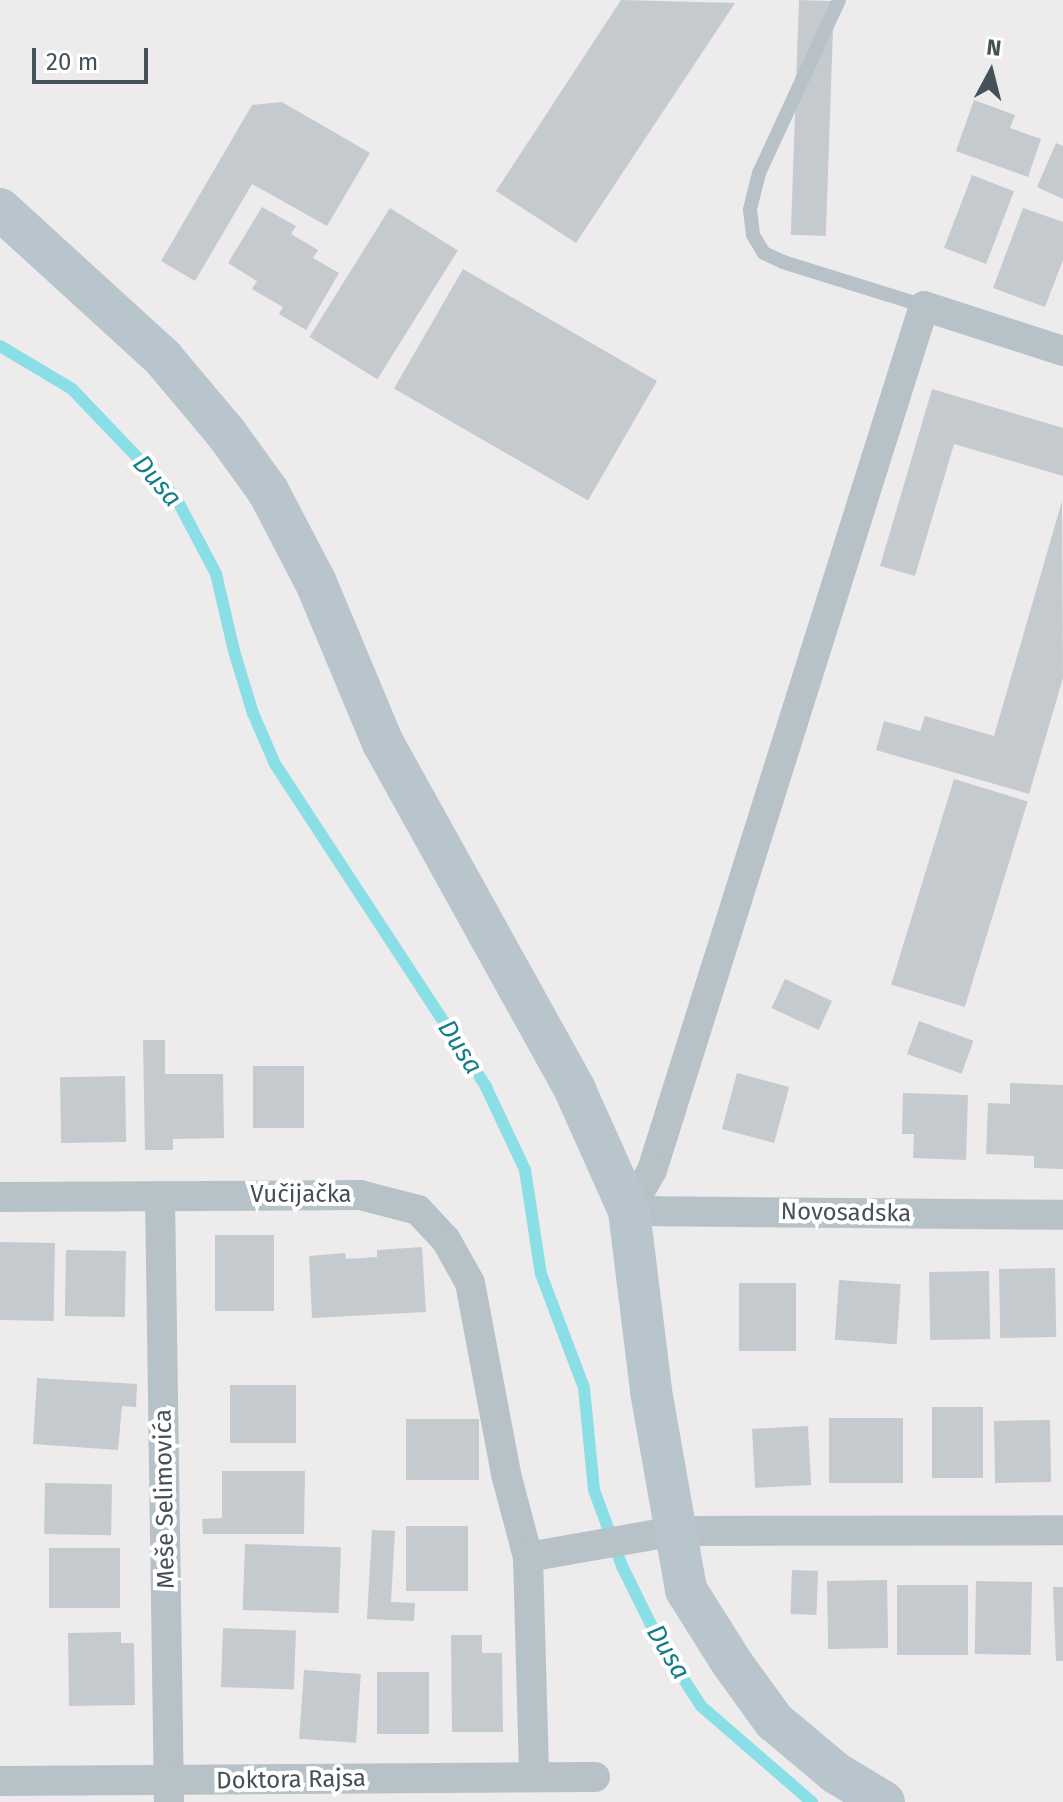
<!DOCTYPE html>
<html>
<head>
<meta charset="utf-8">
<style>
	body { margin:0 }
	#map { position:relative; width:1063px; height:1802px; overflow:hidden; background:#eeebec; font-family:"Fira Sans",sans-serif }
	div>[style] { position:absolute }
	.stream>* { height:12px; margin:-6px; padding:0 6px; transform-origin:6px; border-radius:6px; background:#8adfe6 }
	.building>* { inset:0; background:#c5cace; transform-origin:0 0 }
	.lane>* { height:14px; margin:-7px; padding:0 7px; transform-origin:7px; border-radius:7px; background:#b7c2c8 }
	.street>* { height:30px; margin:-15px; padding:0 15px; transform-origin:15px; border-radius:15px; background:#b7c2c8 }
	.secondary>* { height:42px; margin:-21px; padding:0 21px; transform-origin:21px; border-radius:21px; background:#b8c5cd }
	span { translate:-50% -50%; white-space:nowrap; text-align:center; line-height:1.15; -webkit-text-stroke:8px #fff; paint-order:stroke }
	.street-label { font-size:24px; color:#455158 }
	.water-label { font-size:26px; color:#137e87; font-style:italic }
	.north { position:absolute; left:951px; top:32px; width:80px; height:80px; -webkit-text-stroke:6px #fff; paint-order:stroke; rotate:7deg; font-size:22px; font-weight:700; line-height:32px; text-align:center; color:#455158 }
	.north::after { content:''; display:block; margin:auto; width:28px; height:36px; background:#455158; clip-path:polygon(50% 0,100% 100%,50% 72%,0 100%) }
	.scale { position:absolute; left:32px; top:48px; width:116px; height:36px; box-sizing:border-box; border:4px solid #455158; border-top:0; padding-left:10px; font-size:24px; line-height:28px; white-space:nowrap; color:#455158; -webkit-text-stroke:6px #fff; paint-order:stroke }
</style>
</head>
<body>
<div id="map">
	<div class="stream">
		<i style="left:0;top:346px;width:84px;rotate:30.8deg"></i>
		<i style="left:72px;top:389px;width:151px;rotate:46.3deg"></i>
		<i style="left:176px;top:498px;width:86px;rotate:62.2deg"></i>
		<i style="left:216px;top:574px;width:79px;rotate:76.8deg"></i>
		<i style="left:234px;top:651px;width:65px;rotate:73deg"></i>
		<i style="left:253px;top:713px;width:56px;rotate:66.7deg"></i>
		<i style="left:275px;top:764px;width:386px;rotate:56.8deg"></i>
		<i style="left:486px;top:1087px;width:92px;rotate:64.8deg"></i>
		<i style="left:525px;top:1170px;width:105px;rotate:81.3deg"></i>
		<i style="left:541px;top:1274px;width:122px;rotate:69.3deg"></i>
		<i style="left:584px;top:1388px;width:102px;rotate:84.4deg"></i>
		<i style="left:594px;top:1490px;width:81px;rotate:69.8deg"></i>
		<i style="left:622px;top:1566px;width:86px;rotate:63.7deg"></i>
		<i style="left:660px;top:1643px;width:75px;rotate:56.9deg"></i>
		<i style="left:701px;top:1706px;width:147px;rotate:40.9deg"></i>
	</div>
	<div class="building">
		<i style="clip-path:polygon(621px 0,735px 3px,576px 243px,496px 191px)"></i>
		<i style="left:799px;top:0;width:35px;height:235px;rotate:2deg"></i>
		<i style="clip-path:polygon(974px 100px,1015px 115px,1010px 128px,1041px 139px,1028px 177px,956px 151px)"></i>
		<i style="clip-path:polygon(282px 102px,370px 153px,327px 226px,252px 184px,195px 281px,161px 261px,252px 105px)"></i>
		<i style="clip-path:polygon(1056px 143px,1063px 146px,1063px 199px,1037px 187px)"></i>
		<i style="left:972px;top:175px;width:45px;height:78px;rotate:21deg"></i>
		<i style="clip-path:polygon(262px 207px,296px 226px,291px 234px,318px 250px,313px 258px,339px 273px,306px 330px,279px 314px,283px 307px,252px 289px,257px 281px,228px 263px)"></i>
		<i style="left:390px;top:208px;width:80px;height:152px;rotate:32deg"></i>
		<i style="clip-path:polygon(1023px 208px,1063px 222px,1063px 260px,1045px 307px,993px 288px)"></i>
		<i style="left:463px;top:269px;width:224px;height:138px;rotate:30deg"></i>
		<i style="clip-path:polygon(932px 389px,1063px 428px,1063px 476px,954px 444px,915px 576px,880px 566px)"></i>
		<i style="clip-path:polygon(1062px 501px,1063px 678px,1029px 794px,876px 750px,884px 721px,920px 731px,925px 716px,994px 736px)"></i>
		<i style="left:954px;top:779px;width:77px;height:215px;rotate:17deg"></i>
		<i style="left:785px;top:979px;width:52px;height:32px;rotate:25deg"></i>
		<i style="left:919px;top:1021px;width:58px;height:35px;rotate:20deg"></i>
		<i style="clip-path:polygon(143px 1040px,165px 1040px,165px 1074px,223px 1074px,224px 1138px,173px 1139px,173px 1150px,145px 1150px)"></i>
		<i style="left:253px;top:1066px;width:51px;height:62px"></i>
		<i style="left:737px;top:1073px;width:54px;height:58px;rotate:15deg"></i>
		<i style="left:125px;top:1076px;width:66px;height:65px;rotate:89deg"></i>
		<i style="clip-path:polygon(1010px 1083px,1063px 1085px,1063px 1169px,1034px 1168px,1034px 1156px,986px 1154px,988px 1103px,1010px 1104px)"></i>
		<i style="clip-path:polygon(903px 1093px,968px 1095px,966px 1160px,913px 1158px,914px 1134px,902px 1134px)"></i>
		<i style="left:215px;top:1235px;width:59px;height:76px"></i>
		<i style="left:0;top:1242px;width:55px;height:78px;rotate:1deg"></i>
		<i style="clip-path:polygon(422px 1247px,426px 1312px,312px 1318px,309px 1256px,345px 1253px,346px 1259px,377px 1257px,377px 1250px)"></i>
		<i style="left:66px;top:1250px;width:60px;height:66px;rotate:1deg"></i>
		<i style="left:1055px;top:1268px;width:69px;height:56px;rotate:89deg"></i>
		<i style="left:989px;top:1271px;width:68px;height:60px;rotate:89deg"></i>
		<i style="left:839px;top:1280px;width:62px;height:60px;rotate:4deg"></i>
		<i style="left:739px;top:1283px;width:57px;height:68px"></i>
		<i style="clip-path:polygon(37px 1378px,137px 1384px,136px 1407px,122px 1406px,118px 1450px,33px 1444px)"></i>
		<i style="left:296px;top:1385px;width:58px;height:66px;rotate:90deg"></i>
		<i style="left:932px;top:1407px;width:51px;height:71px"></i>
		<i style="left:903px;top:1418px;width:65px;height:74px;rotate:90deg"></i>
		<i style="left:406px;top:1419px;width:73px;height:61px"></i>
		<i style="left:1050px;top:1420px;width:62px;height:56px;rotate:89deg"></i>
		<i style="left:808px;top:1426px;width:59px;height:56px;rotate:87deg"></i>
		<i style="clip-path:polygon(222px 1471px,305px 1471px,304px 1534px,203px 1534px,202px 1519px,222px 1518px)"></i>
		<i style="left:45px;top:1483px;width:67px;height:51px;rotate:1deg"></i>
		<i style="left:406px;top:1526px;width:62px;height:65px"></i>
		<i style="clip-path:polygon(372px 1530px,395px 1531px,391px 1602px,415px 1603px,414px 1621px,367px 1619px)"></i>
		<i style="left:245px;top:1544px;width:96px;height:66px;rotate:2deg"></i>
		<i style="left:49px;top:1548px;width:71px;height:60px"></i>
		<i style="left:792px;top:1570px;width:26px;height:44px;rotate:2deg"></i>
		<i style="left:887px;top:1580px;width:68px;height:60px;rotate:89deg"></i>
		<i style="left:976px;top:1581px;width:56px;height:73px;rotate:1deg"></i>
		<i style="left:897px;top:1585px;width:71px;height:70px"></i>
		<i style="clip-path:polygon(1053px 1587px,1063px 1587px,1063px 1661px,1056px 1661px)"></i>
		<i style="left:223px;top:1628px;width:73px;height:59px;rotate:2deg"></i>
		<i style="clip-path:polygon(121px 1632px,121px 1643px,134px 1643px,135px 1705px,69px 1706px,68px 1633px)"></i>
		<i style="clip-path:polygon(451px 1635px,482px 1635px,482px 1653px,502px 1653px,503px 1732px,452px 1732px)"></i>
		<i style="left:304px;top:1670px;width:57px;height:69px;rotate:4deg"></i>
		<i style="left:377px;top:1672px;width:52px;height:62px"></i>
	</div>
	<div class="lane">
		<i style="left:839px;top:0;width:191px;rotate:114.8deg"></i>
		<i style="left:759px;top:173px;width:38px;rotate:104deg"></i>
		<i style="left:750px;top:210px;width:25px;rotate:83deg"></i>
		<i style="left:753px;top:235px;width:21px;rotate:59deg"></i>
		<i style="left:764px;top:253px;width:21px;rotate:25deg"></i>
		<i style="left:783px;top:262px;width:148px;rotate:17.3deg"></i>
	</div>
	<div class="street">
		<i style="left:1063px;top:351px;width:146px;rotate:-162.1deg"></i>
		<i style="left:924px;top:306px;width:906px;rotate:107.47deg"></i>
		<i style="left:652px;top:1170px;width:47px;rotate:119.3deg"></i>
		<i style="left:629px;top:1211px;width:434px;rotate:0.5deg"></i>
		<i style="left:160px;top:1196px;width:606px;rotate:89.15deg"></i>
		<i style="left:0;top:1197px;width:360px;rotate:-0.3deg"></i>
		<i style="left:360px;top:1195px;width:60px;rotate:14.5deg"></i>
		<i style="left:418px;top:1210px;width:41px;rotate:47deg"></i>
		<i style="left:446px;top:1240px;width:49px;rotate:60.8deg"></i>
		<i style="left:470px;top:1283px;width:194px;rotate:79.3deg"></i>
		<i style="left:506px;top:1474px;width:86px;rotate:75.2deg"></i>
		<i style="left:528px;top:1557px;width:219px;rotate:88.4deg"></i>
		<i style="left:528px;top:1557px;width:149px;rotate:-10deg"></i>
		<i style="left:675px;top:1531px;width:388px;rotate:-0.1deg"></i>
		<i style="left:0;top:1781px;width:595px;rotate:-0.39deg"></i>
	</div>
	<div class="secondary">
		<i style="left:0;top:209px;width:221px;rotate:42.4deg"></i>
		<i style="left:163px;top:358px;width:98px;rotate:50deg"></i>
		<i style="left:226px;top:433px;width:72px;rotate:54.1deg"></i>
		<i style="left:268px;top:491px;width:104px;rotate:62.4deg"></i>
		<i style="left:316px;top:583px;width:173px;rotate:67.3deg"></i>
		<i style="left:383px;top:743px;width:397px;rotate:61deg"></i>
		<i style="left:575px;top:1090px;width:133px;rotate:65.9deg"></i>
		<i style="left:629px;top:1211px;width:181px;rotate:83deg"></i>
		<i style="left:651px;top:1391px;width:202px;rotate:80deg"></i>
		<i style="left:686px;top:1590px;width:86px;rotate:57.8deg"></i>
		<i style="left:732px;top:1663px;width:72px;rotate:54.1deg"></i>
		<i style="left:774px;top:1721px;width:81px;rotate:40deg"></i>
		<i style="left:836px;top:1773px;width:56px;rotate:31.1deg"></i>
	</div>
	<div class="street-label">
		<span style="left:301px;top:1195px">Vučijačka</span>
		<span style="left:846px;top:1213px;rotate:1deg">Novosadska</span>
		<span style="left:165px;top:1499px;rotate:-91deg">Meše Selimovića</span>
		<span style="left:291px;top:1780px;rotate:-1deg">Doktora Rajsa</span>
	</div>
	<div class="water-label">
		<span style="left:157px;top:481px;rotate:49deg">Dusa</span>
		<span style="left:460px;top:1047px;rotate:57deg">Dusa</span>
		<span style="left:668px;top:1652px;rotate:59deg">Dusa</span>
	</div>
	<div class="north">N</div>
	<div class="scale">20 m</div>
</div>
</body>
</html>
